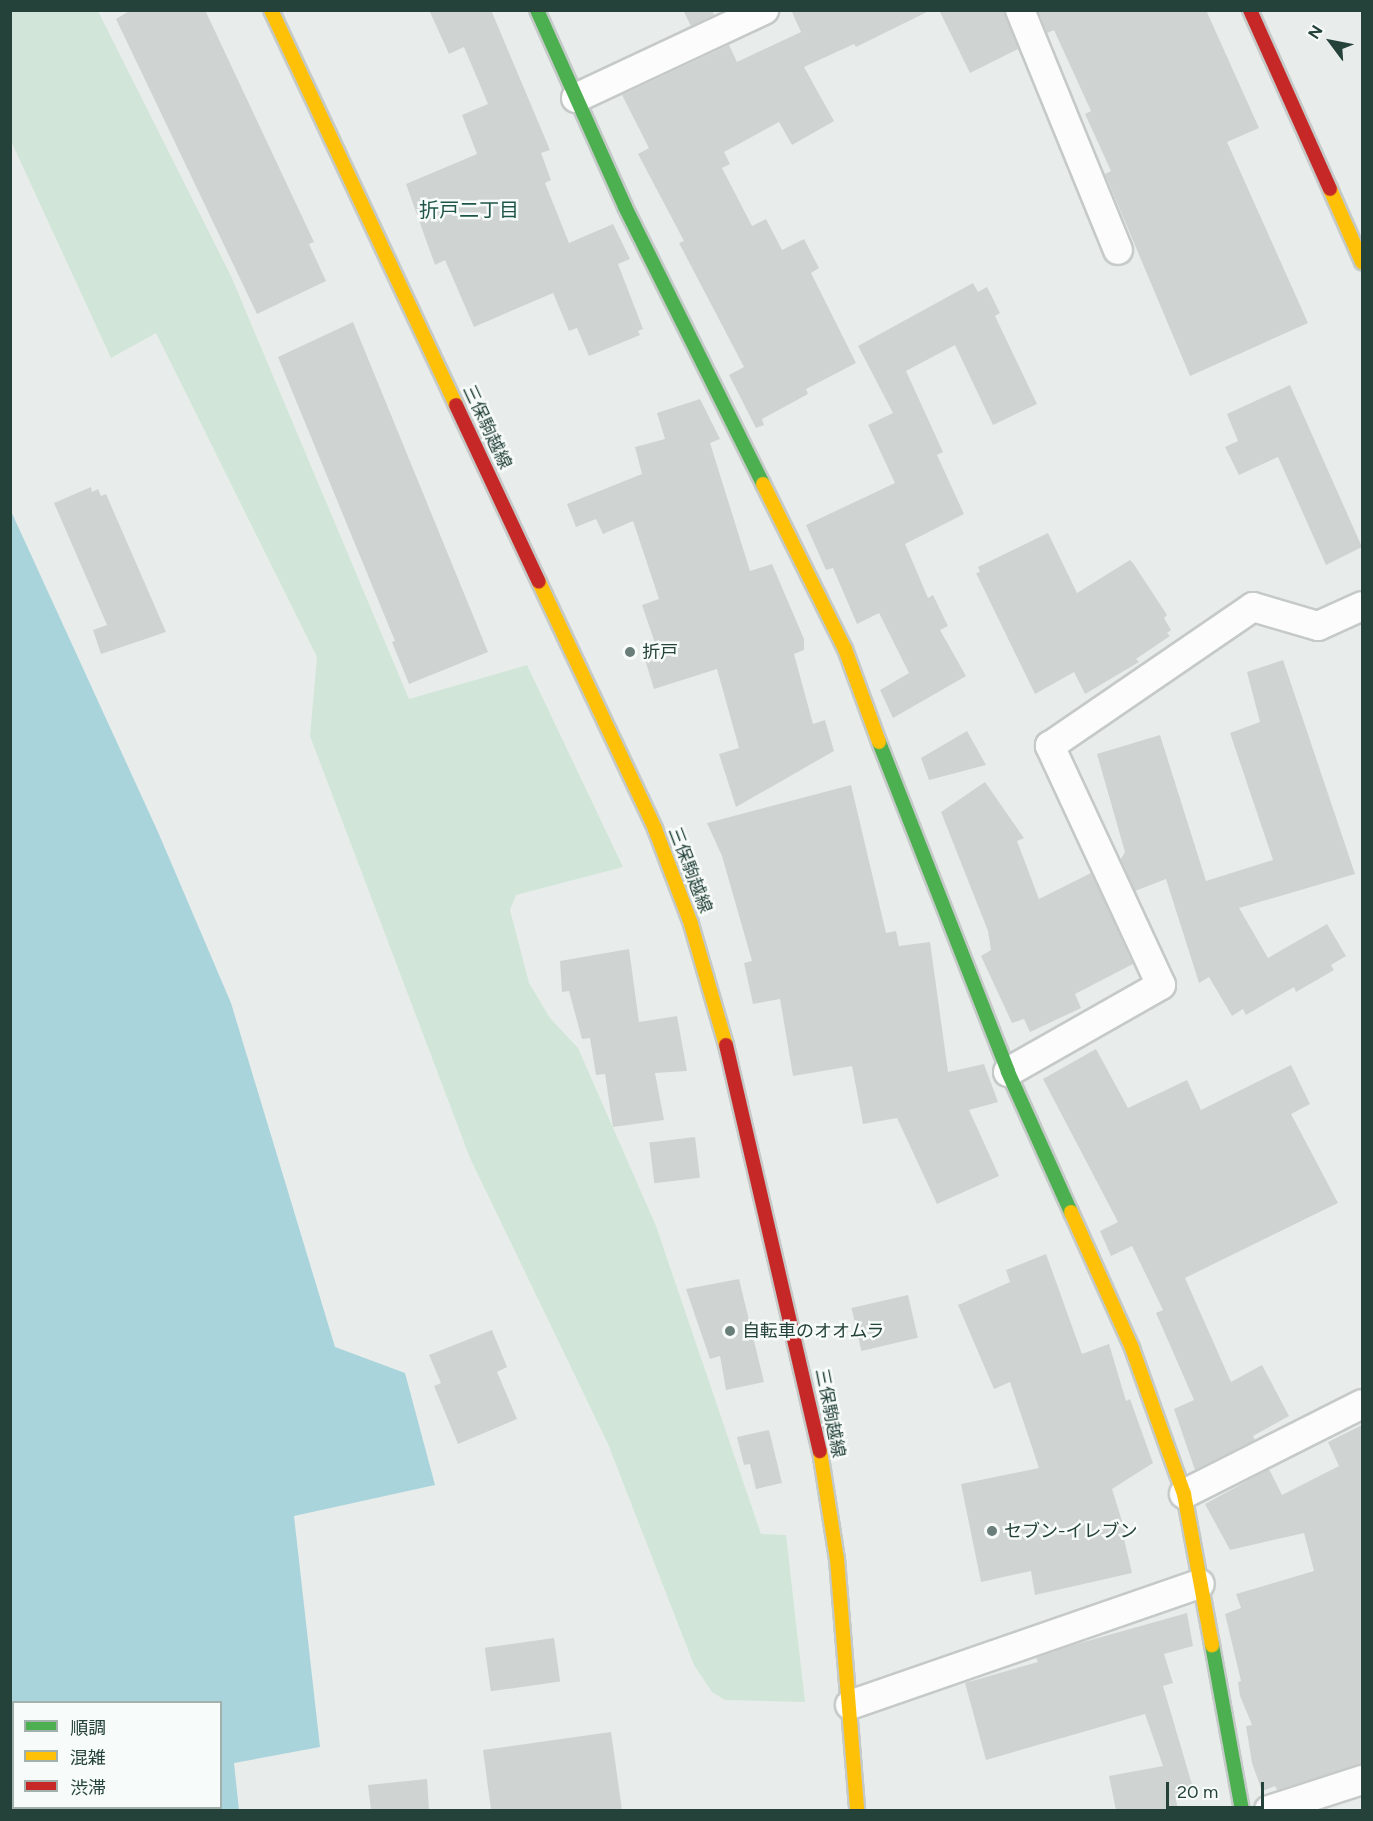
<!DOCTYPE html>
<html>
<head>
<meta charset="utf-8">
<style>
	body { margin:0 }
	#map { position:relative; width:1373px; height:1821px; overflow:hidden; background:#e8edeb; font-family:Figtree,"Noto Sans JP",sans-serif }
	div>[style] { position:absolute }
	.green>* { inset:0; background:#d1e6d8 }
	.water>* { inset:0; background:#a9d4db }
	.building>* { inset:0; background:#cfd4d2; transform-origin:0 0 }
	.roads { filter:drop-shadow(2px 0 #c5cac8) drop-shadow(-2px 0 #c5cac8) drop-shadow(0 2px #c5cac8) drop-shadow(0 -2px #c5cac8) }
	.street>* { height:28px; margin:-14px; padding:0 14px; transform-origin:14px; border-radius:14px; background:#fcfcfc }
	.fast>* { height:14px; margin:-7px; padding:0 7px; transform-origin:7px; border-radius:7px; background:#4caf50 }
	.slow>* { height:14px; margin:-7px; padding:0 7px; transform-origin:7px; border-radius:7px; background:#ffc107 }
	.jam>* { height:14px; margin:-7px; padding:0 7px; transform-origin:7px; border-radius:7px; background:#c62828 }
	.dots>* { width:16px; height:16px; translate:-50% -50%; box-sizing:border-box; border:3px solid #f7fbf9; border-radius:50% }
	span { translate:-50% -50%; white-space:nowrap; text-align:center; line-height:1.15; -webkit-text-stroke:5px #f7fbf9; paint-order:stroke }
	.street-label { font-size:18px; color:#24423a }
	.poi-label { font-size:18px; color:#24423a }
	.left { translate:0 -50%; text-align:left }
	.neighbourhood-label { font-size:20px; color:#1f5548 }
	.frame { position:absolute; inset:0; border:12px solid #24423a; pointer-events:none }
	.legend { position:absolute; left:12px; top:1701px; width:210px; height:108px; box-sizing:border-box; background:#f7fbf9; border:2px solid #a3b1ad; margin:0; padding:8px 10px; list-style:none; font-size:18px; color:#24423a }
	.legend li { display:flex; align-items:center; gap:12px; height:30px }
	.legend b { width:30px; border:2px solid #a3b1ad }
	.north { position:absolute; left:1301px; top:12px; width:60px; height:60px; -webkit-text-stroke:4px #f7fbf9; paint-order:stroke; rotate:302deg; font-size:16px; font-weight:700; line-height:24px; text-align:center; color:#24423a }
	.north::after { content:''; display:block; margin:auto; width:21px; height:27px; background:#24423a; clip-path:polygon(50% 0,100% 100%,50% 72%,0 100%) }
	.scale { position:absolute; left:1166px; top:1782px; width:98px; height:27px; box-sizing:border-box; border:3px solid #24423a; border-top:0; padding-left:8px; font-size:18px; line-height:21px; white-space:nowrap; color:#24423a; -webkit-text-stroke:4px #f7fbf9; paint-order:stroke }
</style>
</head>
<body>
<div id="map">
	<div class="green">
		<i style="clip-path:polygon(10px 11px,98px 11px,231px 276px,409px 699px,527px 665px,623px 867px,516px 895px,510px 910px,529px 983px,550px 1018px,578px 1048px,656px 1226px,761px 1534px,786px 1535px,805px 1702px,725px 1700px,712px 1692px,694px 1665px,608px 1444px,470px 1158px,310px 736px,317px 657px,156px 333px,111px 358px,11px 141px)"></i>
	</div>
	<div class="water">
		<i style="clip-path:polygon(evenodd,10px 509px,158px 832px,231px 1003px,335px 1347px,405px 1373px,435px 1485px,294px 1516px,320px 1747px,234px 1763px,239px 1810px,11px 1810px,10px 509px,14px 1702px,220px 1702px,220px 1808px,14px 1808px,14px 1702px)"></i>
	</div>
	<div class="building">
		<i style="clip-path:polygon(131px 10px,205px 10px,314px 242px,309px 244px,326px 281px,257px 314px,116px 19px)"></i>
		<i style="clip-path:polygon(429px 10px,491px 10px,550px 150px,541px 153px,551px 180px,545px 183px,569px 243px,613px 224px,630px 259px,618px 264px,643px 329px,638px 331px,640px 335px,589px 356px,577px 328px,569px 331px,553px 293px,474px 327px,445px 260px,435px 265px,406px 184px,477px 154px,462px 115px,488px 104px,464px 47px,449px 54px)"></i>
		<i style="clip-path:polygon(683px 10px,712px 10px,714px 15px,691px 26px)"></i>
		<i style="clip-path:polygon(791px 10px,931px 10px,856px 47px,854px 44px,804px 67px,834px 121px,792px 145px,779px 122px,724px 152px,730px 164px,722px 168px,752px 226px,766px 219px,782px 250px,804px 239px,819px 268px,811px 273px,856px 363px,806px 389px,808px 394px,762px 419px,764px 425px,756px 428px,729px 375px,744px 367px,679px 243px,684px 241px,638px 154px,649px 148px,622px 95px,729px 45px,737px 62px,801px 32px)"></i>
		<i style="clip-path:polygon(939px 10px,1004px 10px,1018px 49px,970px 73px)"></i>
		<i style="clip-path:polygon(1038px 10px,1206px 10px,1259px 128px,1227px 142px,1308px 323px,1190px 376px,1105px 174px,1111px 171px,1085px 114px,1091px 111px,1054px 30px,1047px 33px)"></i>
		<i style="clip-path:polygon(973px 283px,978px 292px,987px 287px,1000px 313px,995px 316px,1037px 404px,993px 425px,955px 345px,906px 371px,943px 452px,937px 455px,964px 514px,905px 544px,928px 598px,933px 595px,948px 626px,940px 630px,966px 676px,893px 718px,880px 690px,909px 673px,879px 613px,857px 624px,833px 568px,826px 570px,806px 525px,895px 483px,868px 425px,893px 413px,858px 346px)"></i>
		<i style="clip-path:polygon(353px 322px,488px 652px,409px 684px,392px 642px,395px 641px,278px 357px)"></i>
		<i style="clip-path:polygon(1290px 385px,1362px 547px,1326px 565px,1278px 457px,1239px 475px,1225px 447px,1238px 441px,1227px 414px)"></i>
		<i style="clip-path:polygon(700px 399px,720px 439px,710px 443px,750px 571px,772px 564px,804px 639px,804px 650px,794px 654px,813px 724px,825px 720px,834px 751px,736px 807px,719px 754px,739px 748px,717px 669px,654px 689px,643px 653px,657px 649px,642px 605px,659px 599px,633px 521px,603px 534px,596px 519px,576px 527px,567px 504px,642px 474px,635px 447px,665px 439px,657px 413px)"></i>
		<i style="clip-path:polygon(91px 487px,92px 492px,98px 489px,101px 496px,106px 494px,166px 632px,101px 654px,93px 630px,107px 625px,54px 503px)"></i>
		<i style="clip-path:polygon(1048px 533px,1077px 593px,1130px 560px,1133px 563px,1167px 615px,1164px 618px,1171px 630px,1167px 633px,1170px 636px,1136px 659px,1139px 662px,1085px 694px,1074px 672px,1035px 694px,976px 573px,980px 572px,978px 567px)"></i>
		<i style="clip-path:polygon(1283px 660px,1355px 874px,1239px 908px,1268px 958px,1327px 924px,1346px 956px,1331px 965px,1334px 970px,1296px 992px,1294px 987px,1246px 1015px,1243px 1009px,1232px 1016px,1209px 977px,1199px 983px,1166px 879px,1135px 891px,1121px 859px,1125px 852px,1097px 754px,1160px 735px,1206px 881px,1273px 860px,1230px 733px,1260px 722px,1247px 672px)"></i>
		<i style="clip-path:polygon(967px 731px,986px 765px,929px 780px,921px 758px)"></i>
		<i style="clip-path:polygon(985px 782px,1024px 838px,1017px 841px,1039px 899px,1091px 873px,1133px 964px,1075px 994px,1081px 1008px,1030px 1032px,1024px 1019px,1012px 1023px,981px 956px,991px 950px,988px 931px,941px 812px)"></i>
		<i style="clip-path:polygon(851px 785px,886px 933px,896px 931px,899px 946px,930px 942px,948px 1072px,984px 1064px,998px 1102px,969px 1110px,999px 1176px,937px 1204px,897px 1118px,863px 1124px,852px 1066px,793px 1076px,780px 999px,753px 1004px,744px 963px,752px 961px,722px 856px,707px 823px)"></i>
		<i style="clip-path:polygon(629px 949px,639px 1022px,677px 1016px,687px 1071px,655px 1073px,664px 1120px,613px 1127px,605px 1074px,596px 1075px,590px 1038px,582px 1039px,569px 991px,562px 992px,560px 961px)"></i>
		<i style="clip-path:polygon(1096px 1049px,1128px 1108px,1187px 1080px,1201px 1110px,1291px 1065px,1310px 1104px,1291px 1114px,1338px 1203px,1185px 1278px,1231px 1382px,1262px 1365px,1289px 1416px,1253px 1436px,1255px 1440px,1195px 1470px,1174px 1409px,1194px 1400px,1156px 1313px,1163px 1310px,1132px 1246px,1111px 1256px,1100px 1231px,1118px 1222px,1043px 1079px)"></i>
		<i style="left:695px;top:1137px;width:41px;height:46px;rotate:83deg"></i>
		<i style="clip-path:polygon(1046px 1254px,1082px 1354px,1109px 1344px,1126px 1401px,1130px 1399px,1153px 1463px,1112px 1489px,1126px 1534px,1123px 1535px,1132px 1573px,1035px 1595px,1031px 1571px,981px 1582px,961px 1484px,1039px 1468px,1010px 1382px,994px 1389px,958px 1305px,1010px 1282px,1006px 1270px)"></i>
		<i style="clip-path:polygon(739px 1279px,764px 1382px,726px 1390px,720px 1356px,710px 1359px,686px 1289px)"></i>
		<i style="left:908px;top:1295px;width:44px;height:58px;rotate:77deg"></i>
		<i style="clip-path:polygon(492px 1330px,507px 1367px,497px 1372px,517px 1419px,458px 1444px,434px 1386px,441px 1383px,429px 1355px)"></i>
		<i style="clip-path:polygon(1362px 1425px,1362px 1764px,1277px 1790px,1275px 1786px,1262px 1791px,1252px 1763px,1246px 1726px,1252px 1725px,1240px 1696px,1238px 1682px,1241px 1681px,1225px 1614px,1241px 1608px,1236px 1594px,1314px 1571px,1304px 1533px,1230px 1550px,1205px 1504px,1269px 1469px,1282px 1495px,1339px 1466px,1328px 1442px)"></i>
		<i style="clip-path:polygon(769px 1430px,782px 1483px,756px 1489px,750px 1464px,744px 1465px,737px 1437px)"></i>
		<i style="clip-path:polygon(1187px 1613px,1193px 1646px,1164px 1654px,1173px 1683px,1163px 1686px,1193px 1788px,1175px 1794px,1178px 1810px,1116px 1810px,1109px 1776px,1163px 1766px,1145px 1714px,986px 1760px,965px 1683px,1038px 1662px,1036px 1658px,1073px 1645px)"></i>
		<i style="left:554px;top:1638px;width:44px;height:70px;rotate:82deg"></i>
		<i style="clip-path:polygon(611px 1732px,622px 1810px,491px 1810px,483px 1750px)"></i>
		<i style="clip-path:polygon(427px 1779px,429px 1810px,371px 1810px,368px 1785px)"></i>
	</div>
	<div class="roads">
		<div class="street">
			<i style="left:1020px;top:10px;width:259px;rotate:67.8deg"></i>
			<i style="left:576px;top:98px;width:208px;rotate:-25.1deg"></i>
			<i style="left:1008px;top:1072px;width:176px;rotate:-29.6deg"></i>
			<i style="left:1161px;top:985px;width:264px;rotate:-114.9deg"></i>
			<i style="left:1050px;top:746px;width:246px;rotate:-34.4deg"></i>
			<i style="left:1253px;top:607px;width:68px;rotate:16.3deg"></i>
			<i style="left:1318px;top:626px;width:48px;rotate:-24.4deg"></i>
			<i style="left:1184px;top:1494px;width:199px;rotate:-26.8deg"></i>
			<i style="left:850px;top:1705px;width:370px;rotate:-19.1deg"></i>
			<i style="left:1269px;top:1810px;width:98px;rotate:-17.9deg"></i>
		</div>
		<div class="fast">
			<i style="left:537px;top:10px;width:216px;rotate:65.9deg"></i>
			<i style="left:625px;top:207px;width:309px;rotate:63.5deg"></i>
			<i style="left:879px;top:742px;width:354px;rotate:68.6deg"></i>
			<i style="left:1008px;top:1072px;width:154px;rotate:65.8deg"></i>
			<i style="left:1212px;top:1645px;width:168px;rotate:79.7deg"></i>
		</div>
		<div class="slow">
			<i style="left:271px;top:10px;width:436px;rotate:64.9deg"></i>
			<i style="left:1330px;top:189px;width:80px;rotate:66.3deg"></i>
			<i style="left:763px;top:484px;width:184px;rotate:63.6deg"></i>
			<i style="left:845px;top:649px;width:99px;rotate:69.9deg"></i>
			<i style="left:539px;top:582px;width:273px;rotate:64.8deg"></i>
			<i style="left:655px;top:829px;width:102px;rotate:69.2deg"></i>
			<i style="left:691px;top:924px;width:126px;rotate:73.9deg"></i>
			<i style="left:1071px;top:1212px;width:149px;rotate:65.8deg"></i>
			<i style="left:1132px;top:1348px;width:155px;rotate:70.4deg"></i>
			<i style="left:1184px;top:1494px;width:154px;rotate:79.5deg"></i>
			<i style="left:820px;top:1451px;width:109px;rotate:81.1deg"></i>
			<i style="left:837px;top:1559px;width:252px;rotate:85.4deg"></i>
		</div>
		<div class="jam">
			<i style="left:1250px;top:10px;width:196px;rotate:65.9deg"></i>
			<i style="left:456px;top:405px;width:195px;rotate:64.9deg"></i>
			<i style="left:726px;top:1045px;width:417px;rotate:77deg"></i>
		</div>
	</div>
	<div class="dots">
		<i style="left:630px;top:652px;background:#697e78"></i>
		<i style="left:730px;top:1331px;background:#697e78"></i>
		<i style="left:992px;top:1531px;background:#697e78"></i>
	</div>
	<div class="street-label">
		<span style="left:487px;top:427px;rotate:65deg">三保駒越線</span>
		<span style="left:690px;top:870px;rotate:69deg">三保駒越線</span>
		<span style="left:830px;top:1413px;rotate:79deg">三保駒越線</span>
	</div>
	<div class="poi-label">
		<span class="left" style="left:642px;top:652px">折戸</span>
		<span class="left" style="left:742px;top:1331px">自転車のオオムラ</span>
		<span class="left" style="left:1004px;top:1531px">セブン-イレブン</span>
	</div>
	<div class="neighbourhood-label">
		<span style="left:469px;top:210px">折戸二丁目</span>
	</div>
	<div class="frame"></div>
	<ul class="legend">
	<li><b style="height:8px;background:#4caf50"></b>順調</li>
	<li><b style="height:8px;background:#ffc107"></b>混雑</li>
	<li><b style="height:8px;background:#c62828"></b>渋滞</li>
	</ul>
	<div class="north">N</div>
	<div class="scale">20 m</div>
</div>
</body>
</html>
